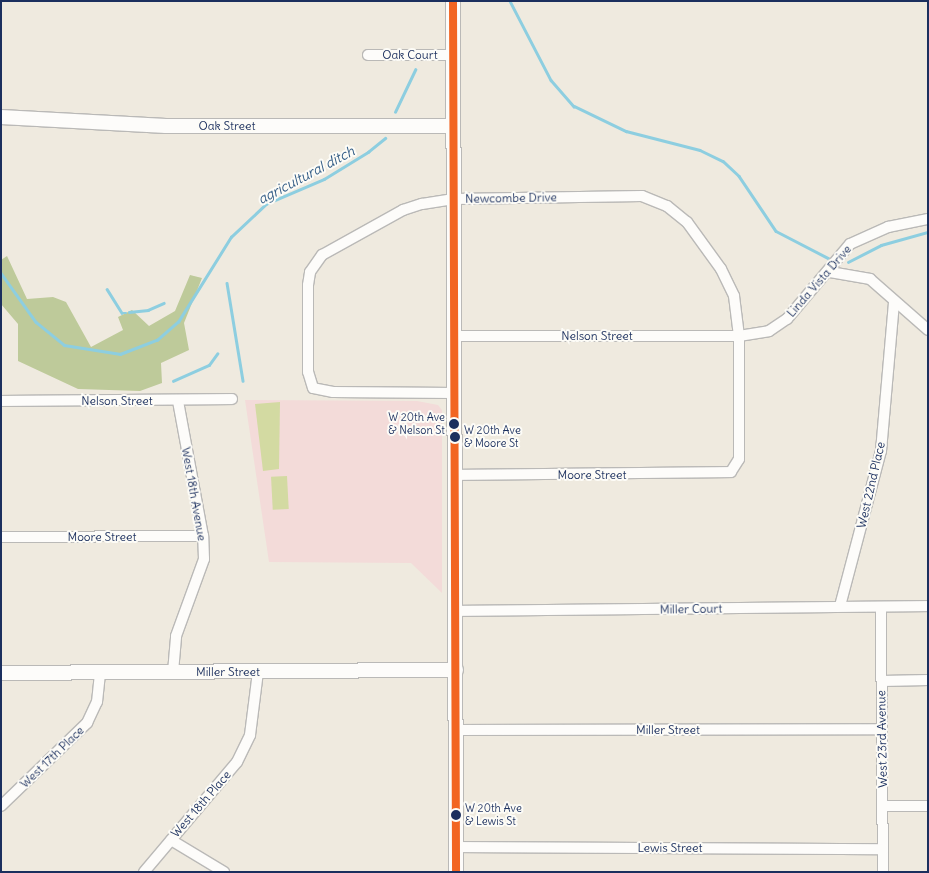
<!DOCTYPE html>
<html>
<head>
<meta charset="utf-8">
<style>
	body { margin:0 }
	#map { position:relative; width:929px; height:873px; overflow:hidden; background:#efeadf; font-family:Delius,sans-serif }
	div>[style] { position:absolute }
	.built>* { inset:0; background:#f3dbd9 }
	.green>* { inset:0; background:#d3daa2; transform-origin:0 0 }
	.forest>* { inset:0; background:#beca9a }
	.stream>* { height:2.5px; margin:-1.25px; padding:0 1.25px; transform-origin:1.25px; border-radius:1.25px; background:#8dcee0 }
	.roads { filter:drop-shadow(1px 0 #bab9b7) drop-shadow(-1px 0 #bab9b7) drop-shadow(0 1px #bab9b7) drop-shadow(0 -1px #bab9b7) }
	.street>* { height:10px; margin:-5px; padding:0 5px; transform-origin:5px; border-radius:5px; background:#fdfcfa }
	.secondary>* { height:14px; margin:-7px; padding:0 7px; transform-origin:7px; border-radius:7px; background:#fdfcfa }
	.bus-1>* { height:8px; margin:-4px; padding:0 4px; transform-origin:4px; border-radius:4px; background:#f26522 }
	.dots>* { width:14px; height:14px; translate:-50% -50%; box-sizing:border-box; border:2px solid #fdfcf7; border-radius:50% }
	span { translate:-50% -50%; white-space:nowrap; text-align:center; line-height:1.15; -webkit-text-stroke:4px #fdfcf7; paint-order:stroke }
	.bus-label { font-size:11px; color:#1b2f5e }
	.right { translate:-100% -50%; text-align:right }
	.left { translate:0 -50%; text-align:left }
	.street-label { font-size:12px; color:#1b2f5e }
	.water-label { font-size:14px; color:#315b85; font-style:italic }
	.frame { position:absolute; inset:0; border:2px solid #1b2f5e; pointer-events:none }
</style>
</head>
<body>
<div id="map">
	<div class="built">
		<i style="clip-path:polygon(245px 400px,417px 401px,438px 405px,442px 410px,442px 593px,411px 563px,269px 562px)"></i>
	</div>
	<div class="green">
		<i style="clip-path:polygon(280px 402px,279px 469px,263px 471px,255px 404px)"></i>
		<i style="left:287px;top:476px;width:33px;height:16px;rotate:87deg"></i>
	</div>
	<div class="forest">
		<i style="clip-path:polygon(7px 256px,27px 299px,53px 297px,66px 302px,91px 347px,123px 330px,118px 317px,132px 310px,149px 326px,175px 311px,190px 275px,202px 278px,184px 323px,189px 350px,161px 363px,162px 383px,140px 391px,78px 389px,18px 361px,18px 324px,1px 304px,1px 260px)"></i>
	</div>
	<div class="stream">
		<i style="left:510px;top:1px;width:89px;rotate:62.6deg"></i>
		<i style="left:551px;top:80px;width:35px;rotate:49deg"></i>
		<i style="left:574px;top:106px;width:58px;rotate:25.7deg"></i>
		<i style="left:626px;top:131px;width:76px;rotate:14.4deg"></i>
		<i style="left:700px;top:150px;width:25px;rotate:26deg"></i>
		<i style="left:723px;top:161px;width:22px;rotate:43deg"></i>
		<i style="left:739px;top:176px;width:66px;rotate:56.1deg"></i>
		<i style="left:776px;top:231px;width:59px;rotate:27.4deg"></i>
		<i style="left:395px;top:112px;width:47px;rotate:-64.5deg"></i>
		<i style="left:848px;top:262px;width:37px;rotate:-27deg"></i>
		<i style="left:881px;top:245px;width:49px;rotate:-15.5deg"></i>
		<i style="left:1px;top:273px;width:60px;rotate:54.5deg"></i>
		<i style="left:36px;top:322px;width:36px;rotate:39deg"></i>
		<i style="left:64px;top:345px;width:57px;rotate:9.1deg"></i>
		<i style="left:120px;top:354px;width:40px;rotate:-21deg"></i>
		<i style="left:157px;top:340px;width:28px;rotate:-41deg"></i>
		<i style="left:178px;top:322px;width:100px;rotate:-58.1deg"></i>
		<i style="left:231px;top:237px;width:48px;rotate:-43.3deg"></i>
		<i style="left:266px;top:204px;width:63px;rotate:-23.3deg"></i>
		<i style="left:324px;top:179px;width:52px;rotate:-31.5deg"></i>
		<i style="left:368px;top:152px;width:22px;rotate:-39deg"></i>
		<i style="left:227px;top:283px;width:99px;rotate:80.7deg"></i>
		<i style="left:107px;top:289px;width:28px;rotate:58deg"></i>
		<i style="left:122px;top:313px;width:4px"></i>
		<i style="left:129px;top:312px;width:19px;rotate:-6deg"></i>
		<i style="left:148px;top:310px;width:17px;rotate:-24deg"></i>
		<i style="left:173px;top:381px;width:39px;rotate:-24deg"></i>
		<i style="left:209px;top:365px;width:14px;rotate:-54deg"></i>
	</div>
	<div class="roads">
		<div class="street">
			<i style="left:368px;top:55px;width:85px"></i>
			<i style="left:830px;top:272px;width:41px;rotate:9.9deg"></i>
			<i style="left:870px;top:279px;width:77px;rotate:41.3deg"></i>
			<i style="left:454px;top:336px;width:285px"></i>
			<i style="left:739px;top:336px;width:30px;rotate:-9deg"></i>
			<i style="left:769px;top:331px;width:22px;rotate:-34deg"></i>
			<i style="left:787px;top:319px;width:98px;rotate:-50deg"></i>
			<i style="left:850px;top:244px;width:42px;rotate:-24.1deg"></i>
			<i style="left:888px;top:227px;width:41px;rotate:-11.3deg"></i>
			<i style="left:454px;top:393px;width:121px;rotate:-179.5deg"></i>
			<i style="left:333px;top:392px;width:20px;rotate:-169deg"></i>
			<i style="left:313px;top:388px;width:17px;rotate:-107deg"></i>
			<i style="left:308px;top:372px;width:87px;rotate:-90deg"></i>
			<i style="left:308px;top:285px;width:13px;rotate:-81deg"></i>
			<i style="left:310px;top:272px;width:21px;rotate:-55deg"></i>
			<i style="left:322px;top:255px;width:93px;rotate:-29.1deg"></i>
			<i style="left:403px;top:210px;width:20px;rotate:-18deg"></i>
			<i style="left:422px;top:204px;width:32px;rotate:-9deg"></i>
			<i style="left:454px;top:199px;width:188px;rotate:-0.9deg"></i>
			<i style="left:642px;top:196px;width:27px;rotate:22deg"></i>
			<i style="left:667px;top:206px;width:26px;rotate:39deg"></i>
			<i style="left:687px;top:222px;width:58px;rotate:54.1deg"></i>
			<i style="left:721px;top:269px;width:30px;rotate:64deg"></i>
			<i style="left:734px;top:296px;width:40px;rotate:82.9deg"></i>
			<i style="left:739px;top:336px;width:123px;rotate:90deg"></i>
			<i style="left:739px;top:459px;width:15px;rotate:122deg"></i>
			<i style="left:731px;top:472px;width:277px;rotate:179.4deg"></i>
			<i style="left:1px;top:401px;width:231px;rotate:-0.5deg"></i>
			<i style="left:1px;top:537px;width:202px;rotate:-0.3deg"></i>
			<i style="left:840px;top:606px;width:160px;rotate:-75.2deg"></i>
			<i style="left:881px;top:451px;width:150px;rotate:-85deg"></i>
			<i style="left:881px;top:607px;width:265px;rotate:89.6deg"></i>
			<i style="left:455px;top:611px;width:473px;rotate:-0.6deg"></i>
			<i style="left:173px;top:672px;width:36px;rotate:-85deg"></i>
			<i style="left:176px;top:636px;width:82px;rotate:-70deg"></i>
			<i style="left:204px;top:559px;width:23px;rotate:-92deg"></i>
			<i style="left:203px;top:536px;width:137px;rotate:-100.5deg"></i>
			<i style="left:882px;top:681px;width:46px;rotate:-1.2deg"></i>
			<i style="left:456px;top:730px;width:425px;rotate:-0.1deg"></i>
			<i style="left:1px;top:806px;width:120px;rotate:-44deg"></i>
			<i style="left:87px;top:723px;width:23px;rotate:-65deg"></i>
			<i style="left:97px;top:702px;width:29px;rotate:-84deg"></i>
			<i style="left:883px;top:806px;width:45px"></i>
			<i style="left:171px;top:840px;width:62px;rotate:31.1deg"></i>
			<i style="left:456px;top:847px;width:427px;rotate:0.3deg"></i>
			<i style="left:144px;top:872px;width:144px;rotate:-49.8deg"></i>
			<i style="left:237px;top:762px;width:30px;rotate:-64deg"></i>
			<i style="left:250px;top:735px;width:64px;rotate:-82.8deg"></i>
		</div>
		<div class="secondary">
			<i style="left:453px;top:1px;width:871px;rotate:89.8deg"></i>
			<i style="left:1px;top:117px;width:165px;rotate:3.1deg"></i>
			<i style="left:166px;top:126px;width:287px"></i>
			<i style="left:1px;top:673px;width:455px;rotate:-0.4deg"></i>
		</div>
	</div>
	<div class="bus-1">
		<i style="left:453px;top:1px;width:871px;rotate:89.8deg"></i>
	</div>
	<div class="dots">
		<i style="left:454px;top:424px;background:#1b2f5e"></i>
		<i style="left:455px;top:437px;background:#1b2f5e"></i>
		<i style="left:456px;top:815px;background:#1b2f5e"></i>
	</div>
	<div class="bus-label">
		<span class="right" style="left:445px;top:424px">W 20th Ave<br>&amp; Nelson St</span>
		<span class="left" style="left:464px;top:437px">W 20th Ave<br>&amp; Moore St</span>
		<span class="left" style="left:465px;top:815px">W 20th Ave<br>&amp; Lewis St</span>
	</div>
	<div class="street-label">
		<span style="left:410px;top:55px">Oak Court</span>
		<span style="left:227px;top:126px">Oak Street</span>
		<span style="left:511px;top:198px;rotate:-1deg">Newcombe Drive</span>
		<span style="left:819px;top:281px;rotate:-49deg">Linda Vista Drive</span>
		<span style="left:597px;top:336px">Nelson Street</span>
		<span style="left:117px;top:401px">Nelson Street</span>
		<span style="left:592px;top:475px">Moore Street</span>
		<span style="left:871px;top:485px;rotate:-77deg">West 22nd Place</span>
		<span style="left:194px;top:494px;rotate:80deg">West 18th Avenue</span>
		<span style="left:102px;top:537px">Moore Street</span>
		<span style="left:691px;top:609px;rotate:-1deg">Miller Court</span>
		<span style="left:228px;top:672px">Miller Street</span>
		<span style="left:668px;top:730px">Miller Street</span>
		<span style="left:882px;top:739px;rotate:-91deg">West 23rd Avenue</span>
		<span style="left:52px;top:757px;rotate:-44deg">West 17th Place</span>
		<span style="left:201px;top:804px;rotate:-49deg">West 18th Place</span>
		<span style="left:670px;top:848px">Lewis Street</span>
	</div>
	<div class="water-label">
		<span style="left:306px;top:175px;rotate:-28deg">agricultural ditch</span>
	</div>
	<div class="frame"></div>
</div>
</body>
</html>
